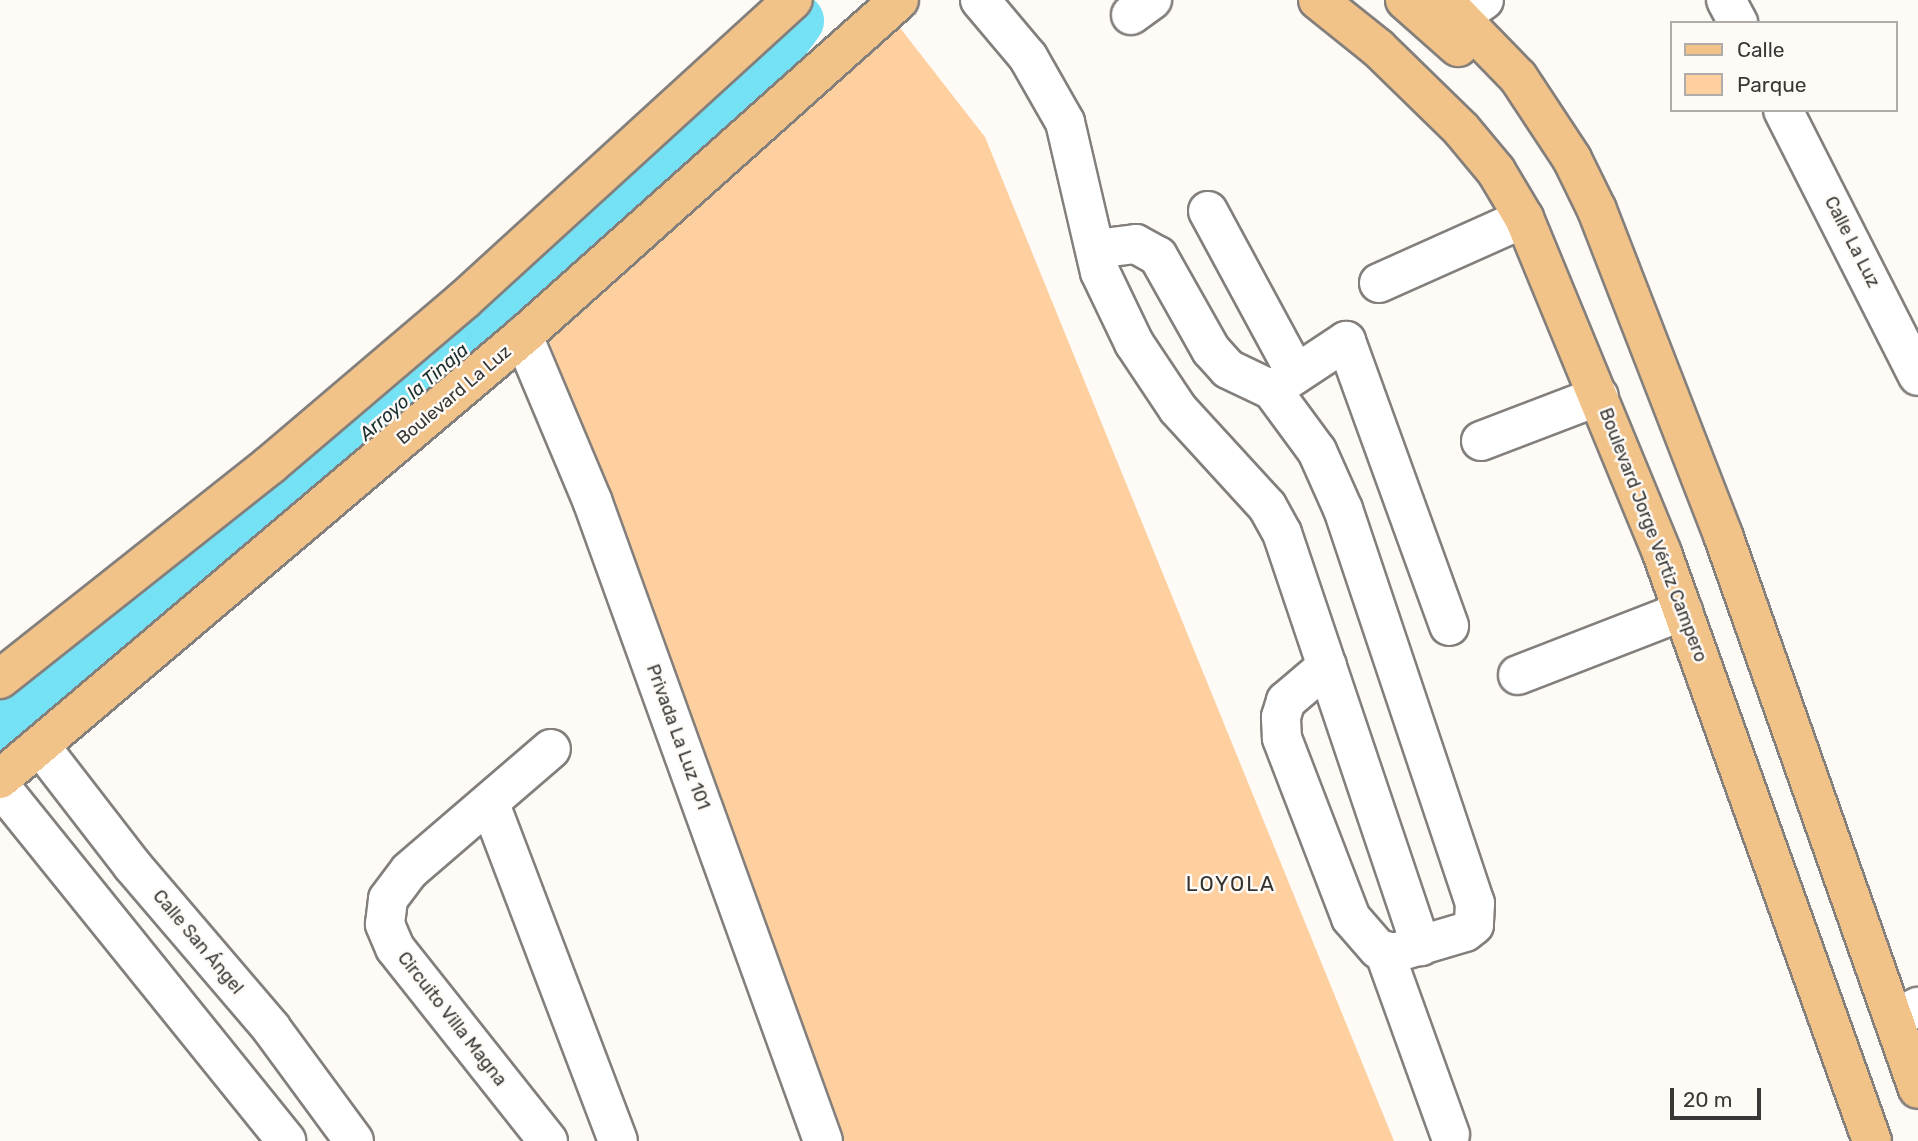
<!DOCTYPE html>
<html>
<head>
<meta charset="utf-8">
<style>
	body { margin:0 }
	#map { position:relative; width:1918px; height:1141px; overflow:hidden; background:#fefaf6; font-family:Rubik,sans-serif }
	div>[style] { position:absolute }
	.green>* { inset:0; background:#fed0a0 }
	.river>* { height:54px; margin:-27px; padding:0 27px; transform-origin:27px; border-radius:27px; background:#75e1f4 }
	.roads { filter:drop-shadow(2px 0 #837f7c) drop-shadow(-2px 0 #837f7c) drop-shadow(0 2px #837f7c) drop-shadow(0 -2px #837f7c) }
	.minor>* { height:38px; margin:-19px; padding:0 19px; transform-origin:19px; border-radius:19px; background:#fff }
	.major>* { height:38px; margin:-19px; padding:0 19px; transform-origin:19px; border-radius:19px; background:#f2c389 }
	span { translate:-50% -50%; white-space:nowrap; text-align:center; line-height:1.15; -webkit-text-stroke:5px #fefaf6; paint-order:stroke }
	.street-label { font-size:18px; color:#3a3837 }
	.water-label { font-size:19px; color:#1b2f33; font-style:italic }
	.quarter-label { font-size:21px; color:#34312e; letter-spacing:2px }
	.legend { position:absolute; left:1670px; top:21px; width:228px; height:91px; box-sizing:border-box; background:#fefaf6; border:2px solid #b0acaa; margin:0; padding:9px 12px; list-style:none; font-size:21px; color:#3a3837 }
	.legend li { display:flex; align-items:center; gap:14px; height:35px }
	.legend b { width:35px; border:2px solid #b0acaa }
	.scale { position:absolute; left:1670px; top:1088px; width:91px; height:32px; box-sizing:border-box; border:4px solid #3a3837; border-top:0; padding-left:9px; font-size:21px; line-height:24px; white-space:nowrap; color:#3a3837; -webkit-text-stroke:5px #fefaf6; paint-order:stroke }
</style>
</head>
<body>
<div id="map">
	<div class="green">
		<i style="clip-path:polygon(897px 24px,985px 137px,1394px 1141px,844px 1141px,548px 338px)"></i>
	</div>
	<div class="river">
		<i style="left:0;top:731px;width:344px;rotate:-38.5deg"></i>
		<i style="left:269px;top:517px;width:266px;rotate:-40.6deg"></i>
		<i style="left:471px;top:344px;width:209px;rotate:-42.1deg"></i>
		<i style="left:626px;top:204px;width:185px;rotate:-44.6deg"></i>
		<i style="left:758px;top:74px;width:66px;rotate:-53.7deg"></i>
	</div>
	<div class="roads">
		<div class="minor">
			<i style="left:980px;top:0;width:75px;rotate:49.9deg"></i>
			<i style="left:1028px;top:57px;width:75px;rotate:60.4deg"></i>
			<i style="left:1065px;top:122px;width:154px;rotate:76.9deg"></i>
			<i style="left:1100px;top:272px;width:79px;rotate:64.4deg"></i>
			<i style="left:1134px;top:343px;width:79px;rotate:56.3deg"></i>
			<i style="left:1178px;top:409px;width:132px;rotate:47.5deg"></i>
			<i style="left:1267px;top:506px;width:31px;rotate:61deg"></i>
			<i style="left:1282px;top:533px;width:436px;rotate:71.4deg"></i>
			<i style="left:1726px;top:0;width:26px;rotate:62deg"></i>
			<i style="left:1131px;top:15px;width:26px;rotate:-36deg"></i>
			<i style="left:1461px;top:16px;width:28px;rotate:-35deg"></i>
			<i style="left:1783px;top:110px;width:298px;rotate:63.1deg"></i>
			<i style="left:1208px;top:211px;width:185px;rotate:61.6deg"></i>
			<i style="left:1095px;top:249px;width:41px;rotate:-7deg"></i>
			<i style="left:1136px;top:244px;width:25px;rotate:29deg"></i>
			<i style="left:1158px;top:256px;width:108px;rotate:60.6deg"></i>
			<i style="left:1211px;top:350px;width:25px;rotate:48deg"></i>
			<i style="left:1228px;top:369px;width:49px;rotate:25.5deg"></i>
			<i style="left:1272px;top:390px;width:76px;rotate:53.6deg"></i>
			<i style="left:1317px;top:451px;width:64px;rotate:65.9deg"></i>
			<i style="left:1343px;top:509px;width:416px;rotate:71.5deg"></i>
			<i style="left:1475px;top:903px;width:22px;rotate:93deg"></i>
			<i style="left:1474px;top:925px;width:11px;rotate:142deg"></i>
			<i style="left:1465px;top:932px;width:74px;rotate:163.5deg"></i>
			<i style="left:1394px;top:953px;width:16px;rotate:-166deg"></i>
			<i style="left:1378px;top:949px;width:41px;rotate:-131.1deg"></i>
			<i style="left:1351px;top:918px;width:193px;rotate:-111deg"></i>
			<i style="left:1282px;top:738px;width:21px;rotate:-93deg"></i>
			<i style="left:1281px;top:717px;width:17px;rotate:-73deg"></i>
			<i style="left:1286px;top:701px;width:54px;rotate:-40.5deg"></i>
			<i style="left:1379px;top:283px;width:159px;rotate:-24.1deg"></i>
			<i style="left:523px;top:336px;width:178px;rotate:67.2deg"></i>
			<i style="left:592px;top:500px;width:681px;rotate:70.18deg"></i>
			<i style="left:1272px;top:390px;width:89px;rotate:-33.5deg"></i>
			<i style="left:1346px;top:341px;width:303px;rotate:70.1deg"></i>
			<i style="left:1481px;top:441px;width:126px;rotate:-20.9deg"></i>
			<i style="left:1518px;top:675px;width:177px;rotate:-21.2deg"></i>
			<i style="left:40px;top:746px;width:150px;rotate:52.3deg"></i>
			<i style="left:132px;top:865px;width:214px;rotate:49.5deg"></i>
			<i style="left:271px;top:1028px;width:140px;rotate:53.7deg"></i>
			<i style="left:0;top:786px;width:456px;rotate:51.1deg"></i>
			<i style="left:490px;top:804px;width:360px;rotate:69.2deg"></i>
			<i style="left:1384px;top:951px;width:195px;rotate:70.2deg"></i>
			<i style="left:1894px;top:1019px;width:27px;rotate:-27deg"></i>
			<i style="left:548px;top:1141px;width:246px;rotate:-128.4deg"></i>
			<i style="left:395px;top:948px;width:26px;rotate:-113deg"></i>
			<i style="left:385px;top:924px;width:25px;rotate:-83deg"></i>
			<i style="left:388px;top:899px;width:35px;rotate:-53deg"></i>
			<i style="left:409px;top:871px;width:187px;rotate:-40.7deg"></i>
		</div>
		<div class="major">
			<i style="left:1318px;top:0;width:77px;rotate:38.7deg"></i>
			<i style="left:1378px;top:48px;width:116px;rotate:44.3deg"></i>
			<i style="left:1461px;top:129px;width:55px;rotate:50.2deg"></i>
			<i style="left:1496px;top:171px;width:55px;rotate:59.2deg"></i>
			<i style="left:1524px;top:218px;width:362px;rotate:67.6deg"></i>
			<i style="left:1662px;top:553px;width:624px;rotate:70.35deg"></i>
			<i style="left:1405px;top:0;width:71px;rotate:41.6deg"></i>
			<i style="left:1443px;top:0;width:107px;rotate:45.8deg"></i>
			<i style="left:1518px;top:77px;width:98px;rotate:56.6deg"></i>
			<i style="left:1572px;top:159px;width:57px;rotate:63.9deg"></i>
			<i style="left:1597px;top:210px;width:349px;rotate:68.8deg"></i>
			<i style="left:1723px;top:535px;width:587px;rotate:70.61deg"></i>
			<i style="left:0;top:679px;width:345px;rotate:-38.4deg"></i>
			<i style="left:270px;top:465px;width:255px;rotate:-40.4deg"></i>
			<i style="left:464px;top:300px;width:445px;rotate:-42.4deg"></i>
			<i style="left:0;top:779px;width:685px;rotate:-40.27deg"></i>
			<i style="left:523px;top:336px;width:504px;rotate:-41.78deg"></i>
		</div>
	</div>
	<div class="street-label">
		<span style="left:1852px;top:242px;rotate:63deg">Calle La Luz</span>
		<span style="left:454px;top:395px;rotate:-40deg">Boulevard La Luz</span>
		<span style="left:1653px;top:535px;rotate:69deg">Boulevard Jorge Vértiz Campero</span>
		<span style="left:678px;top:737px;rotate:70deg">Privada La Luz 101</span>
		<span style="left:198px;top:942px;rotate:50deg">Calle San Ángel</span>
		<span style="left:452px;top:1019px;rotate:52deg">Circuito Villa Magna</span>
	</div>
	<div class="water-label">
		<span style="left:414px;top:392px;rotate:-41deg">Arroyo la Tinaja</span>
	</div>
	<div class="quarter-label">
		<span style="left:1231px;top:884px">LOYOLA</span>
	</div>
	<ul class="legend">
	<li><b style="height:9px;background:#f2c389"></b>Calle</li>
	<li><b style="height:19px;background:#fed0a0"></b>Parque</li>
	</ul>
	<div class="scale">20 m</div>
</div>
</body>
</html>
